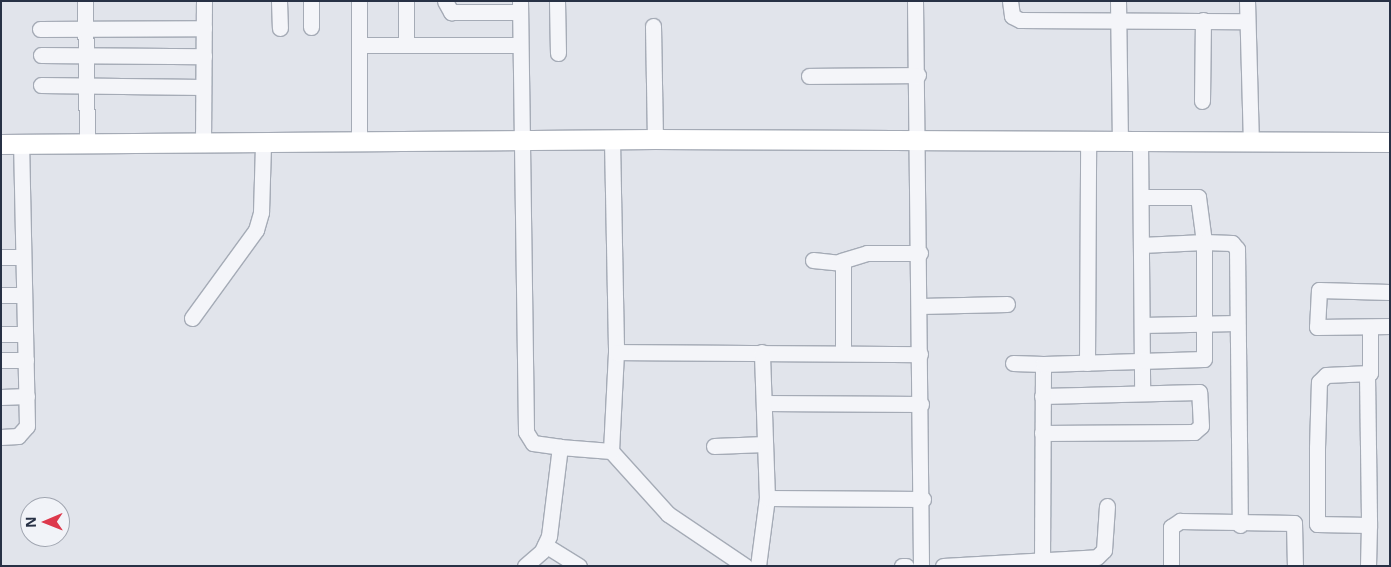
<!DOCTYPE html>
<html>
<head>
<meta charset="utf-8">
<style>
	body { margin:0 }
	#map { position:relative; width:1391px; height:567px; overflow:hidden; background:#e1e4eb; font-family:"Open Sans",sans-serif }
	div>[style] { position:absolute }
	.roads { filter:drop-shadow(1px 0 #a5abb6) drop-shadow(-1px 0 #a5abb6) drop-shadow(0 1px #a5abb6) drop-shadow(0 -1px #a5abb6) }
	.minor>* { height:15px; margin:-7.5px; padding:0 7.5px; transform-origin:7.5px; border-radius:7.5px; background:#f4f5f9 }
	.major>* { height:19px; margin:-9.5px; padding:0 9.5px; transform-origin:9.5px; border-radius:9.5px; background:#fff }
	span { translate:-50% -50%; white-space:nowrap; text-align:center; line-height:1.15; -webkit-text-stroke:4px #f1f3f8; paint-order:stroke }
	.frame { position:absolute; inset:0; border:2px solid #273145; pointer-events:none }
	.north { position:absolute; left:20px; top:497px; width:50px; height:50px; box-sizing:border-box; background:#f1f3f8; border:1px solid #a0a5b0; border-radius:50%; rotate:269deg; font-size:14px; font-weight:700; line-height:20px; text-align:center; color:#273145 }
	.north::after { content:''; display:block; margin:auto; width:18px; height:22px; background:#dd384c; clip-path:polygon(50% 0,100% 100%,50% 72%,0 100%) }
</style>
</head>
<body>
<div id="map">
	<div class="roads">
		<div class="minor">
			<i style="left:85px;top:1px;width:143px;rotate:89.2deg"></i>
			<i style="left:279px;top:1px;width:27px;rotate:88deg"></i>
			<i style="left:311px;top:1px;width:26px;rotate:90deg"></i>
			<i style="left:359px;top:1px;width:141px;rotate:90deg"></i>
			<i style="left:445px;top:1px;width:13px;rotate:61deg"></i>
			<i style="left:451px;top:12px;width:69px"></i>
			<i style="left:520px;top:1px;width:431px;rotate:89.2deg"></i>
			<i style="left:526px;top:432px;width:13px;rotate:58deg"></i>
			<i style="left:533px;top:443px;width:27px;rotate:8deg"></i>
			<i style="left:557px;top:1px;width:52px;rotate:88.9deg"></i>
			<i style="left:915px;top:1px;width:565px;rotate:89.39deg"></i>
			<i style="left:1010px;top:1px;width:15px;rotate:82deg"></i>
			<i style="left:1012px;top:16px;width:9px;rotate:27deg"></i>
			<i style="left:1020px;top:20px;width:226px;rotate:0.3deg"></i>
			<i style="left:1118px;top:1px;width:140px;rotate:89.2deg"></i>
			<i style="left:1247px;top:1px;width:140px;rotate:88.4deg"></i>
			<i style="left:653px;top:26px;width:113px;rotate:89deg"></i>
			<i style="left:40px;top:29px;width:164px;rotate:-0.3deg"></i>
			<i style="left:359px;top:45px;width:161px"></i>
			<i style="left:406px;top:45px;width:44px;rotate:-90deg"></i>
			<i style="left:41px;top:55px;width:163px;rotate:0.4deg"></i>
			<i style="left:809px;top:76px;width:109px;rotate:-0.5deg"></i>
			<i style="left:41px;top:85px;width:162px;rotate:0.7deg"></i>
			<i style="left:1202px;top:101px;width:81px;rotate:-89.3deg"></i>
			<i style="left:612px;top:140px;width:212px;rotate:88.9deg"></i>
			<i style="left:1140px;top:141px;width:252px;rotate:89.5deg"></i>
			<i style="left:203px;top:143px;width:142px;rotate:-89.6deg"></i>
			<i style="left:1141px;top:197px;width:57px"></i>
			<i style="left:1198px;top:197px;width:45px;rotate:82.4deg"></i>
			<i style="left:1204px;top:242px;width:28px;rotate:2deg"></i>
			<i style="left:1232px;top:243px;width:8px;rotate:50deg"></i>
			<i style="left:1237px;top:249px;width:276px;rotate:89.4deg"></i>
			<i style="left:1px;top:257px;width:22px"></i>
			<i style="left:813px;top:260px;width:30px;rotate:6deg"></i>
			<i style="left:843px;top:263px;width:89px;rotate:90deg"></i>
			<i style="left:841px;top:261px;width:27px;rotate:-17deg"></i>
			<i style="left:867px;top:253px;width:53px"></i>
			<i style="left:1389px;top:292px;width:70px;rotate:-178.4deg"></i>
			<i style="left:1319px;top:290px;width:37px;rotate:93deg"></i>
			<i style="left:1317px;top:327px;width:73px;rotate:-0.8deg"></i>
			<i style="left:1px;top:295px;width:23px"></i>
			<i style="left:920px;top:306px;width:87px;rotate:-1.3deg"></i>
			<i style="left:192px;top:318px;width:109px;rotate:-54deg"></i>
			<i style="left:256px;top:230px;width:19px;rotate:-74deg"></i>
			<i style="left:261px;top:212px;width:69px;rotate:-88.3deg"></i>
			<i style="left:1142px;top:325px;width:95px;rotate:-1.2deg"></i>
			<i style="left:1px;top:334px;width:24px"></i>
			<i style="left:1px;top:360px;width:25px"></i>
			<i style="left:1013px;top:363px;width:30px;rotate:2deg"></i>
			<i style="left:1087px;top:363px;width:222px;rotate:-89.7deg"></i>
			<i style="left:1367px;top:375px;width:150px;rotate:89.2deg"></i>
			<i style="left:1px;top:397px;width:26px;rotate:-2deg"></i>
			<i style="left:764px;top:403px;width:157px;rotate:0.4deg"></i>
			<i style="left:1042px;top:433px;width:152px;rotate:-0.4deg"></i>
			<i style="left:1194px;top:432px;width:9px;rotate:-41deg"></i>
			<i style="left:1201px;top:426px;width:34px;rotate:-93deg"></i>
			<i style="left:1199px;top:392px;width:157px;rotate:178.5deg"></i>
			<i style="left:1px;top:437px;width:17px;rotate:-3deg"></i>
			<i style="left:18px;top:436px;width:13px;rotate:-48deg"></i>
			<i style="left:27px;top:426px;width:282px;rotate:-91.2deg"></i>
			<i style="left:714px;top:446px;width:51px;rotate:-2.2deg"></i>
			<i style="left:611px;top:451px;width:85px;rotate:47.9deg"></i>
			<i style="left:668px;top:514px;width:93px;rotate:34deg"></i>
			<i style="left:767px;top:498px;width:156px;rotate:0.4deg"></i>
			<i style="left:545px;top:545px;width:40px;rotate:32deg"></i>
			<i style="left:1042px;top:560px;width:196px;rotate:-89.7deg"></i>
			<i style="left:1043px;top:364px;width:161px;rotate:-1.8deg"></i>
			<i style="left:1204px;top:359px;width:117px;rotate:-90deg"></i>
			<i style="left:1204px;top:242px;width:63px;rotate:177.3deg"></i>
			<i style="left:525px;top:566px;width:23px;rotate:-41deg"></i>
			<i style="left:542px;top:551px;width:17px;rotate:-65deg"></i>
			<i style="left:549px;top:536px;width:90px;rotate:-83deg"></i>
			<i style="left:560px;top:447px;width:51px;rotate:4.5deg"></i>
			<i style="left:611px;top:451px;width:99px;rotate:-87.1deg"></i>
			<i style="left:616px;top:352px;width:304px;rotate:0.4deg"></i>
			<i style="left:758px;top:566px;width:69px;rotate:-82.5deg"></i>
			<i style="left:767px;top:498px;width:146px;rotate:-92deg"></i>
			<i style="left:902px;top:566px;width:4px"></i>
			<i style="left:943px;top:566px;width:154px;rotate:-3.3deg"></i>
			<i style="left:1097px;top:557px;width:10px;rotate:-45deg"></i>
			<i style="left:1104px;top:550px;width:44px;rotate:-86.1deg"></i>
			<i style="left:1171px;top:566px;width:39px;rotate:-90deg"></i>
			<i style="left:1171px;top:527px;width:11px;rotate:-34deg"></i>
			<i style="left:1180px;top:521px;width:114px;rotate:1deg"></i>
			<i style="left:1294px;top:523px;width:43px;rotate:88.7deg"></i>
			<i style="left:1368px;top:566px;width:41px;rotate:-88.6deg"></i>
			<i style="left:1369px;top:525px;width:52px;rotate:-178.9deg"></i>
			<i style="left:1317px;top:524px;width:76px;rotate:-90deg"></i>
			<i style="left:1317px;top:448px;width:66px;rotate:-88.3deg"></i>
			<i style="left:1319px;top:382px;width:10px;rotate:-45deg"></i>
			<i style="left:1326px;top:375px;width:44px;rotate:-2.6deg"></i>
			<i style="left:1370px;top:373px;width:46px;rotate:-90deg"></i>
		</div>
		<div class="major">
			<i style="left:1px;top:144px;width:654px;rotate:-0.44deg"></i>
			<i style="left:655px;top:139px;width:735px;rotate:0.23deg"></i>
		</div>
	</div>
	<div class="frame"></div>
	<div class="north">N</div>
</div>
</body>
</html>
